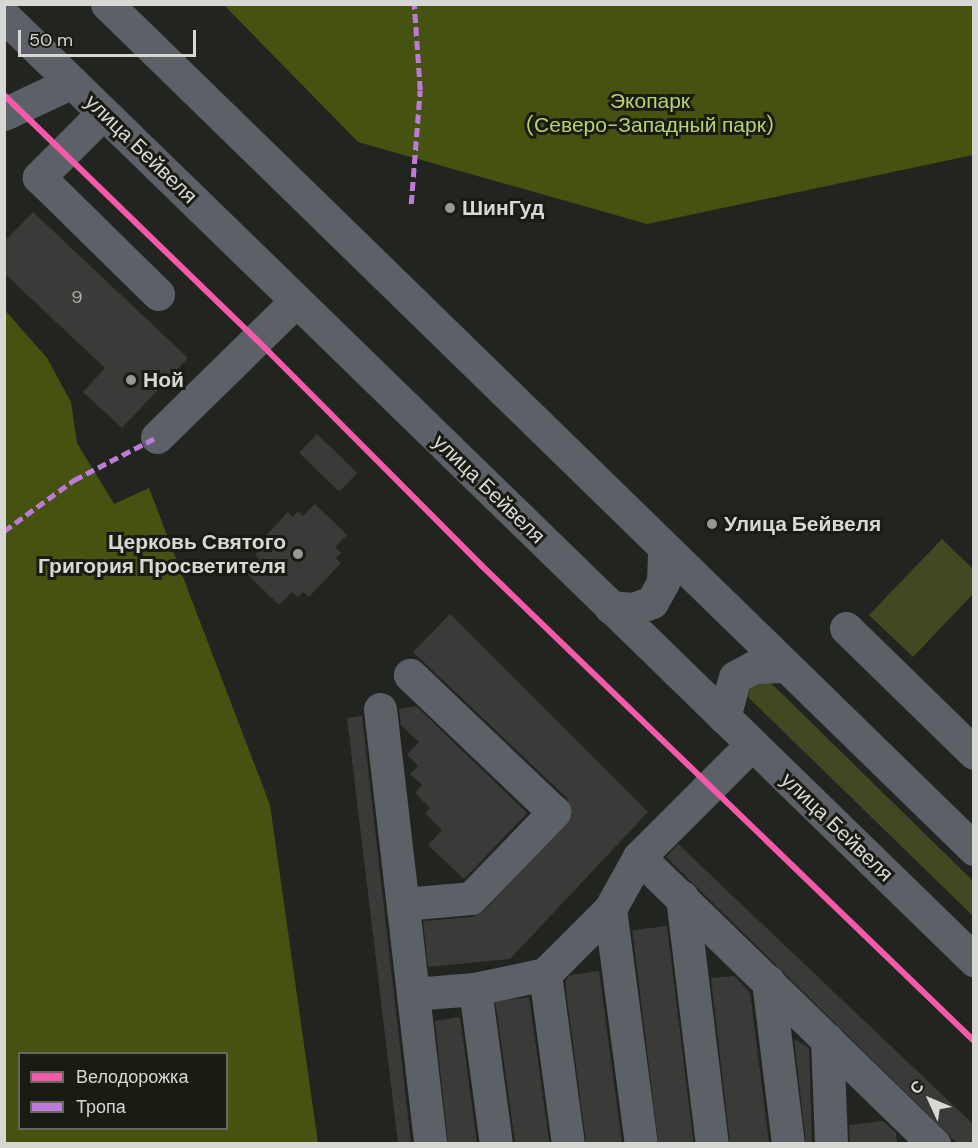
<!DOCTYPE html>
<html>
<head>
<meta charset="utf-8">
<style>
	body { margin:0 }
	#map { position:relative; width:978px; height:1148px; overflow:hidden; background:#222420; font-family:"DM Sans",sans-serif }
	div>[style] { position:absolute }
	.green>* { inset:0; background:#404921 }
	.forest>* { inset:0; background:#455210 }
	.building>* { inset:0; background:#3a3b38; transform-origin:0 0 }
	.minor>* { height:33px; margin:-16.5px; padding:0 16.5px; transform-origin:16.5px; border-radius:16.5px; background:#5c6067 }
	.major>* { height:33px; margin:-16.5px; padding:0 16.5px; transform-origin:16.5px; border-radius:16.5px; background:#5d6066 }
	.quiet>* { height:4.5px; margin-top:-2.25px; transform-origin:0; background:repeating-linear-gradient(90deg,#bd7bd9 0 9px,transparent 0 13.5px) }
	.cycleway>* { height:6px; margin:-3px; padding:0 3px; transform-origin:3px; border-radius:3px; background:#f35aa7 }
	.dots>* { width:16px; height:16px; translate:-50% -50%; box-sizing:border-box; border:3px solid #1a1c14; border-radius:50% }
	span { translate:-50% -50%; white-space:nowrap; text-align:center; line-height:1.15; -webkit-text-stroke:6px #1a1c14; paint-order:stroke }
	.number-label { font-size:18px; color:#b0b1ac }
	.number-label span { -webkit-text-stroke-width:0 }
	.park-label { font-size:21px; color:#bad16f }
	.street-label { font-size:21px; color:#d7d8d3 }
	.poi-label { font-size:21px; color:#d7d8d3; font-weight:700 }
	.left { translate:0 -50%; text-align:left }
	.right { translate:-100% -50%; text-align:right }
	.frame { position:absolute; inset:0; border:6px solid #d7d8d3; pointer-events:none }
	.legend { position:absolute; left:18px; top:1052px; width:210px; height:78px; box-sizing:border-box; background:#1a1c14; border:2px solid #666760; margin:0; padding:8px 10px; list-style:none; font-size:18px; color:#d7d8d3 }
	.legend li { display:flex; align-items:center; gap:12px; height:30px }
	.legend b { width:30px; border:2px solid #666760 }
	.north { position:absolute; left:900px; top:1070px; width:60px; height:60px; -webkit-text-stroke:4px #1a1c14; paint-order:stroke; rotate:314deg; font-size:16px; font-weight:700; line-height:24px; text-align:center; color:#d7d8d3 }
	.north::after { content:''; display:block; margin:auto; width:21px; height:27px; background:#d7d8d3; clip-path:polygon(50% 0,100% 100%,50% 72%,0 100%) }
	.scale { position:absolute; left:18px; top:30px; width:178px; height:27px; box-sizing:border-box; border:3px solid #d7d8d3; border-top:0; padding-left:8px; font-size:18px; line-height:21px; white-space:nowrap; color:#d7d8d3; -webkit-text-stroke:4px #1a1c14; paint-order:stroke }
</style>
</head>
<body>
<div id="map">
	<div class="green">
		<i style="clip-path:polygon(942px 539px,973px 569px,973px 594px,913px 657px,869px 615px)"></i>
		<i style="clip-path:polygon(752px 681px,769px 681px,973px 881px,973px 916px,748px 697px)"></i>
	</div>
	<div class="forest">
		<i style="clip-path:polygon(224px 5px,973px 5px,973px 155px,647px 224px,358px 142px)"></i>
		<i style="clip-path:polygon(evenodd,4px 309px,47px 358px,71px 402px,77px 443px,114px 504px,149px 488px,270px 805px,318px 1143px,5px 1143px,4px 309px,20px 1054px,226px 1054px,226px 1128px,20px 1128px,20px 1054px)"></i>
	</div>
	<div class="building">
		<i style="clip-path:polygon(33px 212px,188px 358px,122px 428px,83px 392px,105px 368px,4px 273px,4px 242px)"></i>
		<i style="left:317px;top:434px;width:56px;height:26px;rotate:44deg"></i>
		<i style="clip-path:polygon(315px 504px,347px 535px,335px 547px,341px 553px,336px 558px,341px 563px,309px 597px,303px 592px,298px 597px,292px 592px,279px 605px,246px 573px,260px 559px,255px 555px,261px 549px,257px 545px,288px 512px,293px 517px,298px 511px,303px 516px)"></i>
		<i style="clip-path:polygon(450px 614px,648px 812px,510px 959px,428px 967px,423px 921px,473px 917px,484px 911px,572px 816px,567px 798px,413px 652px)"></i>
		<i style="clip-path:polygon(416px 706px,527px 813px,464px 879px,428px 845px,442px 830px,425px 813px,430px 808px,415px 793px,422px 785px,410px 774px,418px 766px,407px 754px,419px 742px,401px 725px,399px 709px)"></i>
		<i style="clip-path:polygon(362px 716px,411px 1143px,398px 1143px,347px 718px)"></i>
		<i style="clip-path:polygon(678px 844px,974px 1125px,974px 1143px,957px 1143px,666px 857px)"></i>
		<i style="left:667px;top:926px;width:219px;height:35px;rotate:83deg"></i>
		<i style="clip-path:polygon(599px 971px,622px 1143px,586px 1143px,566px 991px,566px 980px,570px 975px)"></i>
		<i style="clip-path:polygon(734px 976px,750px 992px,769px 1143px,730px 1143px,711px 978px)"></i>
		<i style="left:529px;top:997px;width:147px;height:34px;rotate:82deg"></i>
		<i style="clip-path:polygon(460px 1017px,477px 1143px,448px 1143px,435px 1021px)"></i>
		<i style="clip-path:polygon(794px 1039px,809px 1048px,812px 1143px,806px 1143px)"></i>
		<i style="clip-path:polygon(883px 1121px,896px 1133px,897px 1143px,850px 1143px,849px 1125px)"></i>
	</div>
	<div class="minor">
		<i style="left:103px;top:113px;width:91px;rotate:135deg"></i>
		<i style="left:39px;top:177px;width:167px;rotate:44.5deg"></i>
		<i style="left:4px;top:114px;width:75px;rotate:-25.2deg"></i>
		<i style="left:157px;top:437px;width:194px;rotate:-44.4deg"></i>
		<i style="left:846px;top:628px;width:179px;rotate:44.3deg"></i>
		<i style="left:380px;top:709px;width:438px;rotate:83.4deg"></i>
		<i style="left:639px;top:857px;width:412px;rotate:44.2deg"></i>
		<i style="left:682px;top:897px;width:249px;rotate:83.1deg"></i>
		<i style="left:403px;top:904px;width:68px;rotate:-5deg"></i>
		<i style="left:471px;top:898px;width:120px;rotate:-46deg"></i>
		<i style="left:554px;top:812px;width:199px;rotate:-136.4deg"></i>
		<i style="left:610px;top:909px;width:237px;rotate:82.5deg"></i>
		<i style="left:545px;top:974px;width:172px;rotate:82.3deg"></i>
		<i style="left:768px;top:981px;width:164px;rotate:83deg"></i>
		<i style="left:475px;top:989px;width:156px;rotate:82.3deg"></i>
		<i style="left:413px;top:994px;width:62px;rotate:-4.6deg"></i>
		<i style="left:475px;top:989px;width:72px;rotate:-12.1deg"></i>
		<i style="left:545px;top:974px;width:92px;rotate:-45deg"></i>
		<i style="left:610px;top:909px;width:60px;rotate:-60.9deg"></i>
		<i style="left:639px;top:857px;width:160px;rotate:-45deg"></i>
		<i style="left:827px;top:1039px;width:105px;rotate:87.8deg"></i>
	</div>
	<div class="major">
		<i style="left:107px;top:4px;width:1211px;rotate:44.26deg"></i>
		<i style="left:4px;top:16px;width:1354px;rotate:44.22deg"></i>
		<i style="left:610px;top:607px;width:23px;rotate:5deg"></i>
		<i style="left:633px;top:609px;width:20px;rotate:-20deg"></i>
		<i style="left:652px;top:602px;width:23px;rotate:-61deg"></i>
		<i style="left:663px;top:582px;width:33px;rotate:-88deg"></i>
		<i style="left:724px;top:717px;width:41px;rotate:-74.6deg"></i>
		<i style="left:735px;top:677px;width:21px;rotate:-28deg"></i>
		<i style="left:754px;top:667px;width:31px;rotate:-2deg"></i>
	</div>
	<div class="quiet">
		<i style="left:411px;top:204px;width:114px;rotate:-85.5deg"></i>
		<i style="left:420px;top:90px;width:86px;rotate:-94deg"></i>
		<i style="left:4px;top:531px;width:87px;rotate:-36.1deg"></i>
		<i style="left:74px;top:480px;width:93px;rotate:-27.4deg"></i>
	</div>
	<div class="cycleway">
		<i style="left:4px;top:95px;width:352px;rotate:44.1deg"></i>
		<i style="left:257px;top:340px;width:317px;rotate:45.1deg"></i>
		<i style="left:481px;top:565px;width:685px;rotate:43.99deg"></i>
	</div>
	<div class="dots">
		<i style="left:450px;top:208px;background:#989994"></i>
		<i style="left:131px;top:380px;background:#989994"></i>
		<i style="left:712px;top:524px;background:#989994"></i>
		<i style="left:298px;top:554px;background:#989994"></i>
	</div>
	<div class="number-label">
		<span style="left:77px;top:297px">9</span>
	</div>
	<div class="park-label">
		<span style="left:650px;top:113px">Экопарк<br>(Северо-Западный парк)</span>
	</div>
	<div class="street-label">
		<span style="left:141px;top:149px;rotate:44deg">улица Бейвеля</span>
		<span style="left:489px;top:489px;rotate:44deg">улица Бейвеля</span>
		<span style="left:837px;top:827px;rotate:44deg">улица Бейвеля</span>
	</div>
	<div class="poi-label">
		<span class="left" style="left:462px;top:208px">ШинГуд</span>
		<span class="left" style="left:143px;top:380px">Ной</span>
		<span class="left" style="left:724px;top:524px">Улица Бейвеля</span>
		<span class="right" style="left:286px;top:554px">Церковь Святого<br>Григория Просветителя</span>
	</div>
	<div class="frame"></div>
	<ul class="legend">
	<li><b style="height:8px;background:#f35aa7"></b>Велодорожка</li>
	<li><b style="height:8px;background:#bd7bd9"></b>Тропа</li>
	</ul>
	<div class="north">С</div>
	<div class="scale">50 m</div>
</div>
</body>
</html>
